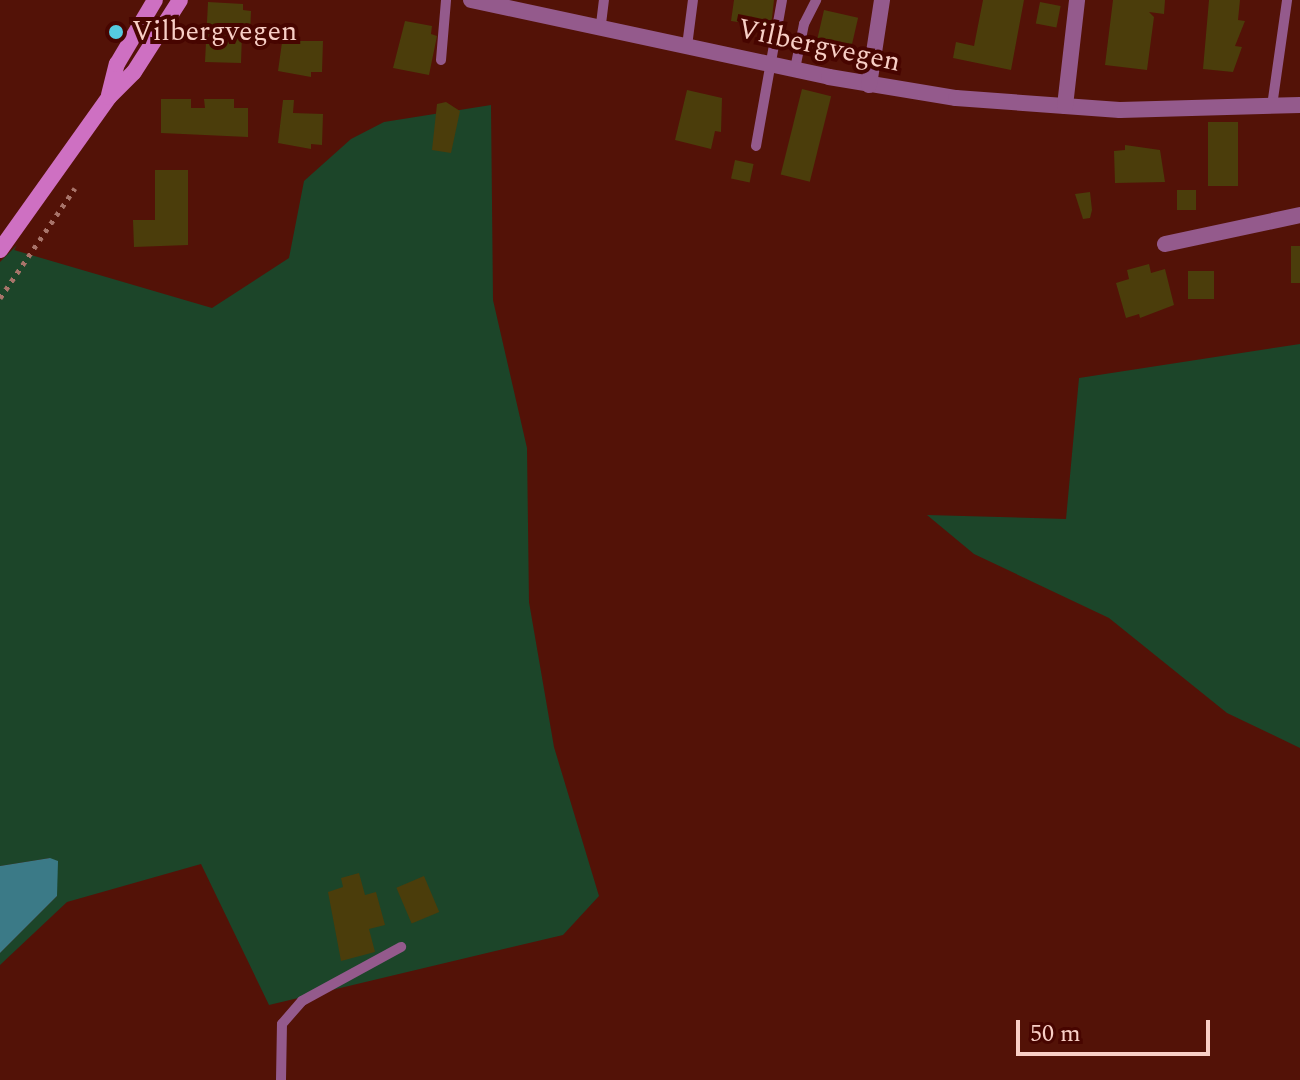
<!DOCTYPE html>
<html>
<head>
<meta charset="utf-8">
<style>
	body { margin:0 }
	#map { position:relative; width:1300px; height:1080px; overflow:hidden; background:#531207; font-family:Spectral,serif }
	div>[style] { position:absolute }
	.green>* { inset:0; background:#1c4529 }
	.water>* { inset:0; background:#3b7a87 }
	.building>* { inset:0; background:#4b3d0b; transform-origin:0 0 }
	.path>* { height:5px; margin-top:-2.5px; transform-origin:0; background:repeating-linear-gradient(90deg,#a8746a 0 4px,transparent 0 10px) }
	.lane>* { height:10px; margin:-5px; padding:0 5px; transform-origin:5px; border-radius:5px; background:#945a8c }
	.street>* { height:16px; margin:-8px; padding:0 8px; transform-origin:8px; border-radius:8px; background:#945a8c }
	.secondary>* { height:16px; margin:-8px; padding:0 8px; transform-origin:8px; border-radius:8px; background:#ce70c2 }
	.dots>* { width:22px; height:22px; translate:-50% -50%; box-sizing:border-box; border:4px solid #470500; border-radius:50% }
	span { translate:-50% -50%; white-space:nowrap; text-align:center; line-height:1.15; -webkit-text-stroke:8px #470500; paint-order:stroke }
	.poi-label { font-size:28px; color:#f8cfc6 }
	.left { translate:0 -50%; text-align:left }
	.street-label { font-size:28px; color:#f8cfc6 }
	.scale { position:absolute; left:1016px; top:1020px; width:194px; height:36px; box-sizing:border-box; border:4px solid #f8cfc6; border-top:0; padding-left:10px; font-size:24px; line-height:28px; white-space:nowrap; color:#f8cfc6; -webkit-text-stroke:6px #470500; paint-order:stroke }
</style>
</head>
<body>
<div id="map">
	<div class="green">
		<i style="clip-path:polygon(491px 105px,493px 300px,527px 448px,529px 602px,554px 747px,599px 896px,563px 935px,269px 1005px,201px 864px,67px 902px,0 965px,0 953px,57px 896px,50px 858px,0 866px,0 262px,17px 245px,14px 250px,212px 308px,289px 258px,304px 181px,351px 139px,384px 122px)"></i>
		<i style="clip-path:polygon(1300px 344px,1300px 748px,1227px 713px,1109px 618px,974px 554px,927px 515px,1066px 519px,1079px 378px)"></i>
	</div>
	<div class="water">
		<i style="clip-path:polygon(50px 858px,58px 861px,57px 896px,0 953px,0 866px)"></i>
	</div>
	<div class="building">
		<i style="clip-path:polygon(734px 0,774px 0,771px 27px,731px 21px)"></i>
		<i style="clip-path:polygon(983px 0,1024px 0,1011px 70px,953px 58px,956px 42px,974px 46px)"></i>
		<i style="clip-path:polygon(1113px 0,1165px 0,1164px 14px,1149px 12px,1154px 17px,1147px 70px,1105px 65px)"></i>
		<i style="clip-path:polygon(1209px 0,1240px 0,1238px 20px,1245px 21px,1235px 46px,1242px 47px,1233px 72px,1203px 69px)"></i>
		<i style="clip-path:polygon(208px 2px,243px 4px,243px 10px,251px 11px,250px 34px,242px 34px,241px 63px,205px 62px)"></i>
		<i style="left:1040px;top:2px;width:21px;height:22px;rotate:11deg"></i>
		<i style="left:824px;top:10px;width:35px;height:31px;rotate:13deg"></i>
		<i style="clip-path:polygon(405px 21px,432px 26px,431px 34px,437px 36px,429px 75px,393px 68px)"></i>
		<i style="clip-path:polygon(284px 28px,293px 28px,293px 41px,323px 41px,322px 72px,311px 72px,311px 77px,278px 71px)"></i>
		<i style="left:802px;top:89px;width:30px;height:88px;rotate:14deg"></i>
		<i style="clip-path:polygon(687px 90px,722px 98px,721px 132px,715px 131px,711px 149px,675px 140px)"></i>
		<i style="clip-path:polygon(161px 99px,191px 99px,191px 108px,205px 108px,204px 99px,234px 99px,234px 108px,248px 108px,248px 137px,161px 133px)"></i>
		<i style="clip-path:polygon(283px 100px,294px 100px,293px 113px,323px 114px,322px 145px,311px 144px,311px 149px,278px 143px)"></i>
		<i style="clip-path:polygon(446px 102px,460px 111px,451px 153px,432px 150px,437px 104px)"></i>
		<i style="left:1208px;top:122px;width:30px;height:64px"></i>
		<i style="clip-path:polygon(1125px 145px,1160px 150px,1165px 182px,1115px 183px,1114px 151px,1125px 150px)"></i>
		<i style="left:735px;top:160px;width:19px;height:19px;rotate:12deg"></i>
		<i style="clip-path:polygon(155px 170px,188px 170px,188px 245px,134px 247px,133px 220px,155px 220px)"></i>
		<i style="left:1177px;top:190px;width:19px;height:20px"></i>
		<i style="clip-path:polygon(1090px 192px,1092px 210px,1090px 218px,1083px 219px,1075px 194px)"></i>
		<i style="left:1291px;top:246px;width:9px;height:37px"></i>
		<i style="clip-path:polygon(1149px 264px,1151px 273px,1165px 269px,1174px 305px,1140px 318px,1139px 314px,1126px 318px,1116px 283px,1129px 279px,1127px 270px)"></i>
		<i style="left:1188px;top:271px;width:26px;height:28px"></i>
		<i style="clip-path:polygon(359px 873px,365px 895px,376px 892px,385px 925px,369px 929px,375px 952px,341px 961px,328px 892px,343px 887px,341px 878px)"></i>
		<i style="left:424px;top:876px;width:39px;height:30px;rotate:67deg"></i>
	</div>
	<div class="path">
		<i style="left:0;top:298px;width:133px;rotate:-55.7deg"></i>
	</div>
	<div class="lane">
		<i style="left:601px;top:24px;width:24px;rotate:-83deg"></i>
		<i style="left:687px;top:46px;width:46px;rotate:-82.6deg"></i>
		<i style="left:441px;top:60px;width:60px;rotate:-85.2deg"></i>
		<i style="left:795px;top:69px;width:46px;rotate:-78.7deg"></i>
		<i style="left:804px;top:24px;width:27px;rotate:-63deg"></i>
		<i style="left:1272px;top:106px;width:107px;rotate:-81.9deg"></i>
		<i style="left:756px;top:146px;width:148px;rotate:-79.9deg"></i>
		<i style="left:281px;top:1080px;width:56px;rotate:-89deg"></i>
		<i style="left:282px;top:1024px;width:30px;rotate:-49deg"></i>
		<i style="left:302px;top:1001px;width:113px;rotate:-28.6deg"></i>
	</div>
	<div class="street">
		<i style="left:471px;top:0;width:366px;rotate:12.1deg"></i>
		<i style="left:829px;top:77px;width:129px;rotate:9.4deg"></i>
		<i style="left:956px;top:98px;width:164px;rotate:4.2deg"></i>
		<i style="left:1120px;top:110px;width:180px;rotate:-1.6deg"></i>
		<i style="left:869px;top:85px;width:86px;rotate:-81.3deg"></i>
		<i style="left:1065px;top:106px;width:107px;rotate:-83.5deg"></i>
		<i style="left:1165px;top:244px;width:138px;rotate:-12.1deg"></i>
	</div>
	<div class="secondary">
		<i style="left:109px;top:95px;width:32px;rotate:-76deg"></i>
		<i style="left:117px;top:64px;width:74px;rotate:-59.3deg"></i>
		<i style="left:0;top:250px;width:188px;rotate:-54.5deg"></i>
		<i style="left:109px;top:97px;width:35px;rotate:-45deg"></i>
		<i style="left:134px;top:72px;width:85px;rotate:-57.4deg"></i>
	</div>
	<div class="dots">
		<i style="left:116px;top:32px;background:#55cae0"></i>
	</div>
	<div class="poi-label">
		<span class="left" style="left:132px;top:32px">Vilbergvegen</span>
	</div>
	<div class="street-label">
		<span style="left:819px;top:46px;rotate:12deg">Vilbergvegen</span>
	</div>
	<div class="scale">50 m</div>
</div>
</body>
</html>
